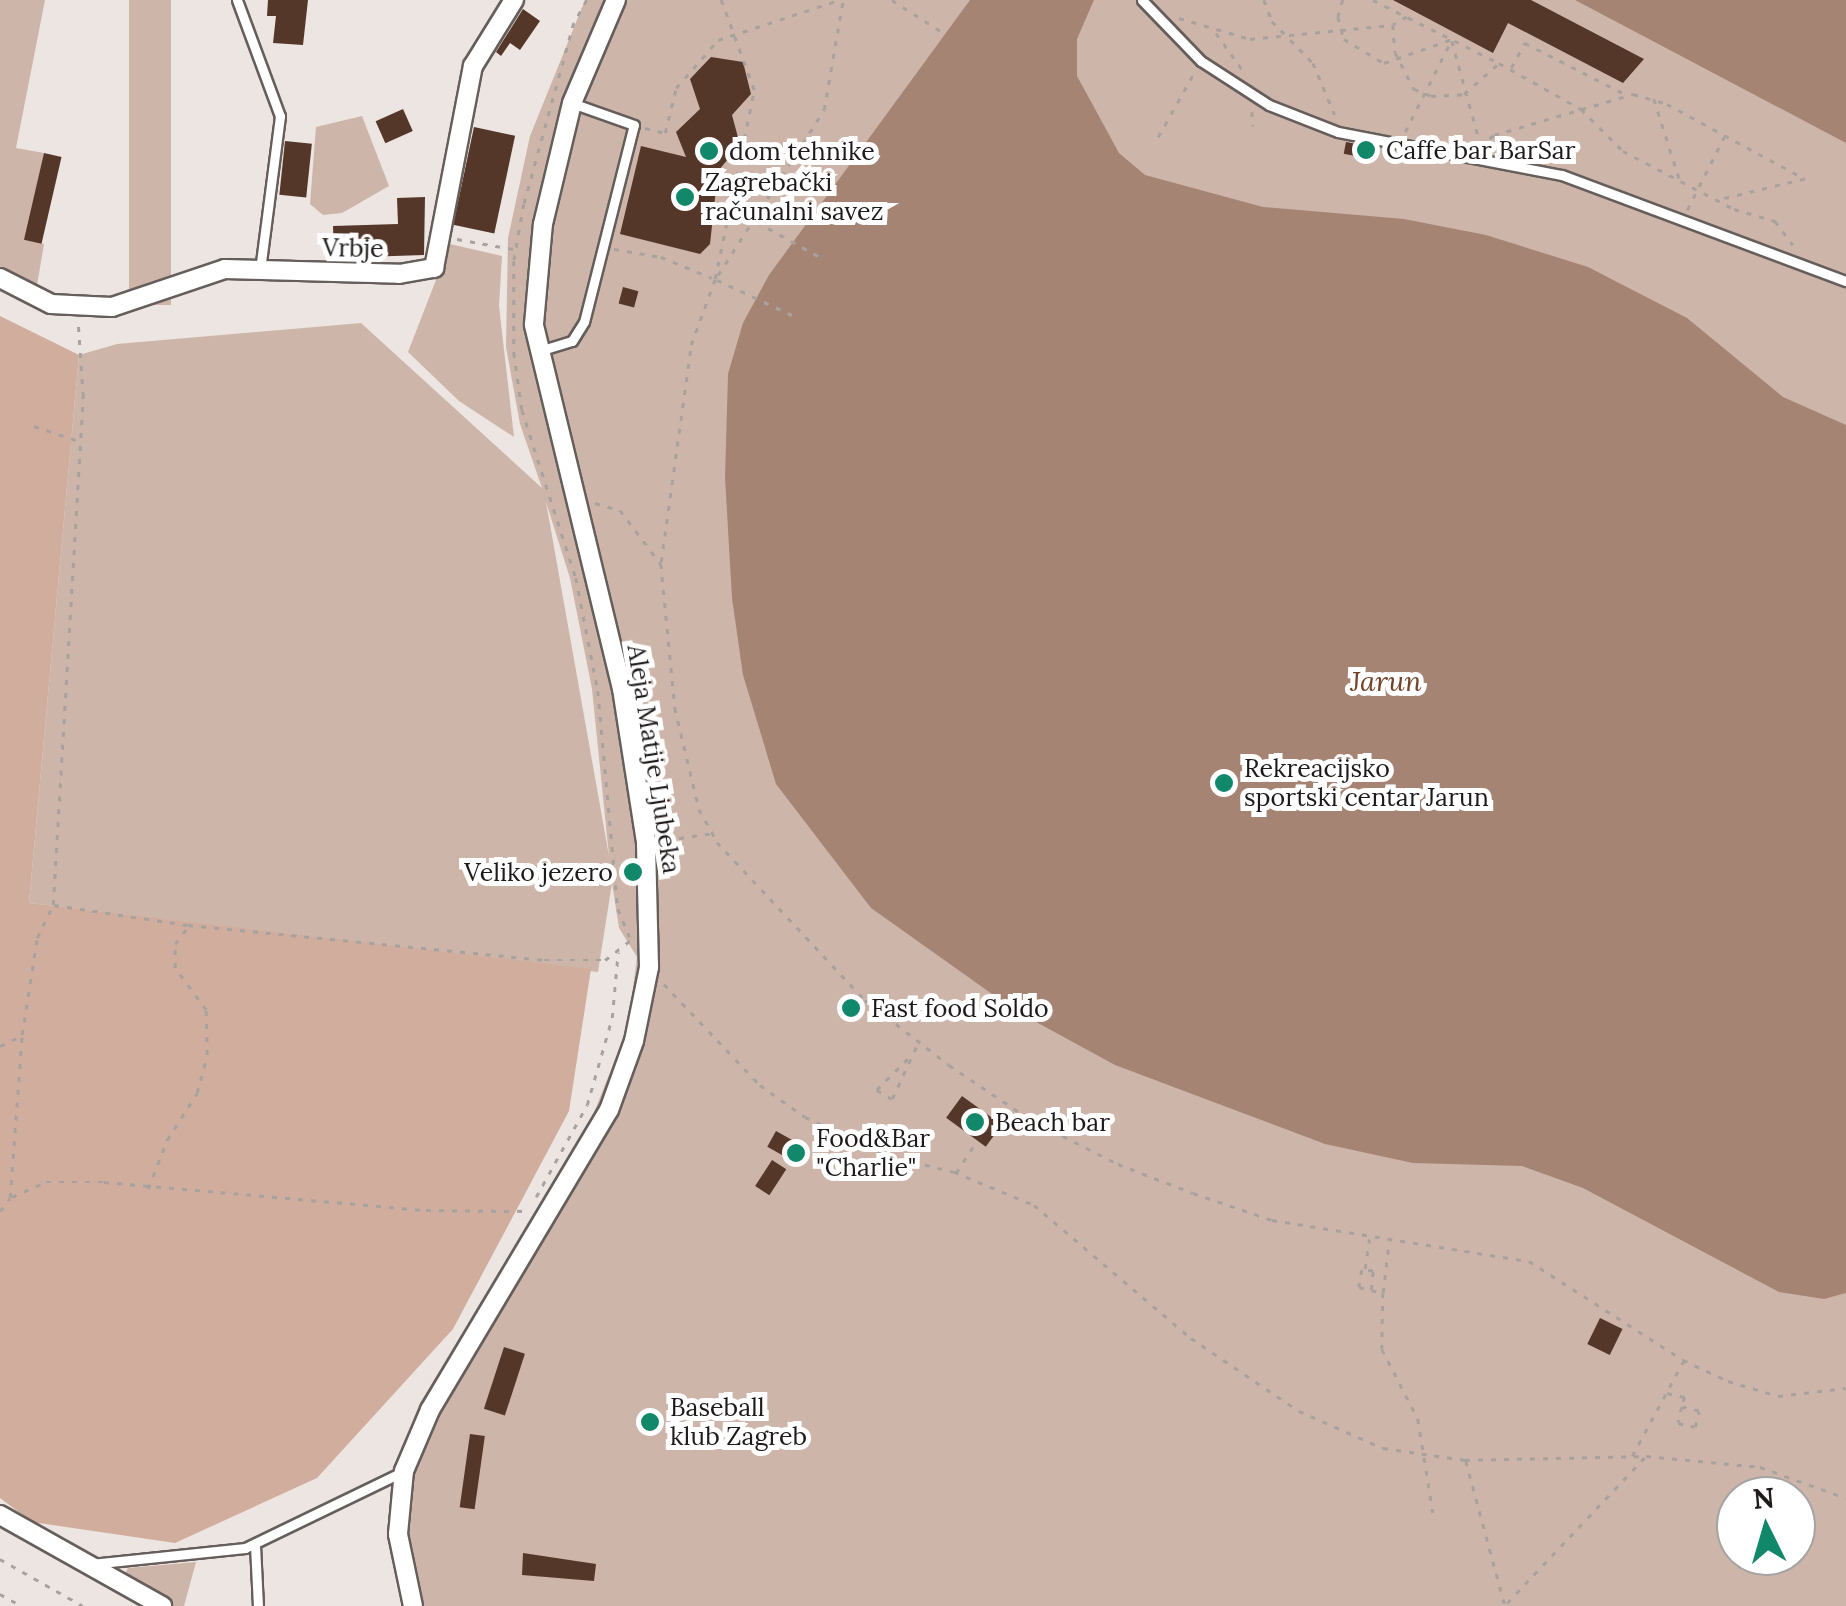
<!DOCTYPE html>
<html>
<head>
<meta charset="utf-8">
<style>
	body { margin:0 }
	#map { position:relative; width:1846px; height:1606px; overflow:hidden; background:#ede5e1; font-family:Lora,serif }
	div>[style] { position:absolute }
	.green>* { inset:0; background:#ceb5a9; transform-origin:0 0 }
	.forest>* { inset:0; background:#d1ad9d }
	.water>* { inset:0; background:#a58474 }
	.building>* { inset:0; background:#543729; transform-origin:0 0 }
	.path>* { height:2.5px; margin-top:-1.25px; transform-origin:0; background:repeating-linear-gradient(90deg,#a8a29e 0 5px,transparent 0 13px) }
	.roads { filter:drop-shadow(2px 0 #655e5b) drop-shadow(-2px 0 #655e5b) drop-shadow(0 2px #655e5b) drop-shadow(0 -2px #655e5b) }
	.lane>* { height:9px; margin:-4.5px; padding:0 4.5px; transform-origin:4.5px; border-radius:4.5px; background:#fff }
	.street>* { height:18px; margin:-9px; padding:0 9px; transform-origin:9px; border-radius:9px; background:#fff }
	.dots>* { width:28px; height:28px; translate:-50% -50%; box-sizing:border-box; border:5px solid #fff; border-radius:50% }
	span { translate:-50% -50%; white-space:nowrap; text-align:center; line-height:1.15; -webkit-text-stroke:10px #fff; paint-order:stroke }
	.poi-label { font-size:25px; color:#1d1a19 }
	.left { translate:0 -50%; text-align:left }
	.right { translate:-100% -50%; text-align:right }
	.street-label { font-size:25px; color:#1d1a19 }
	.water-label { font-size:28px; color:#734229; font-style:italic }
	.north { position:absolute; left:1716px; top:1476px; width:100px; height:100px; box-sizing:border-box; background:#fff; border:2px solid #a5a3a3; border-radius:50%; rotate:355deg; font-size:28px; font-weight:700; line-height:40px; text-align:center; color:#1d1a19 }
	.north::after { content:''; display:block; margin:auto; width:35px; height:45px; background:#108869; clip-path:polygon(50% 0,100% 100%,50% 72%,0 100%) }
</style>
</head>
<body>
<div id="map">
	<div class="green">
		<i style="clip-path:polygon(0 0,45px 0,16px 148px,44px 153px,26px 239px,44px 244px,36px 291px,0 275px)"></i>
		<i style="left:129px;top:0;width:42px;height:305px"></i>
		<i style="clip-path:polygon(evenodd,585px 0,1846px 0,1846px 1606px,403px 1606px,390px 1552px,390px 1491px,402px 1449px,420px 1403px,587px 1130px,628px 1027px,637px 957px,619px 928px,612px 883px,598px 972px,29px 903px,79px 355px,117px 344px,361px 323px,542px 488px,520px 424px,506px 347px,508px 238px,530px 136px,585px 0,546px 502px,570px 578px,592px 689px,609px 856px,546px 502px,585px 0,1736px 1496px,1796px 1496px,1796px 1556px,1736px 1556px,1736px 1496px)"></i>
		<i style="clip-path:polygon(362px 116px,389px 186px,342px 213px,323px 215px,310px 204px,316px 127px)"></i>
		<i style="clip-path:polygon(450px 244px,502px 256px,499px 306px,514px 437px,459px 401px,408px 352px)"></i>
		<i style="clip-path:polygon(196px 1562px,184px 1606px,170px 1606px,127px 1582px,125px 1574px,128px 1568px)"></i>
	</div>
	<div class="forest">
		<i style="clip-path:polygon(0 316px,79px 355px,29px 903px,591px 969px,569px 1111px,453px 1329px,317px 1478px,175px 1543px,32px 1522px,0 1498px)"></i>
	</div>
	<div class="water">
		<i style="clip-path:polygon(970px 0,1094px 0,1077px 39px,1077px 76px,1119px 153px,1145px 175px,1263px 207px,1404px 219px,1486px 235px,1588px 267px,1687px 318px,1783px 397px,1846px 425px,1846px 1293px,1824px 1299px,1779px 1292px,1583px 1188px,1522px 1166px,1413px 1163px,1325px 1144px,1115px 1065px,1016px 1011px,871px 908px,776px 784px,743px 675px,732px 598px,725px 477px,728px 374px,743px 323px,769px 275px)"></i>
		<i style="clip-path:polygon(1575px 0,1846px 0,1846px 143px)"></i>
	</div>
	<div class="building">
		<i style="clip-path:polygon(268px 0,308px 0,303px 45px,273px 43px,276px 16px,267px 16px)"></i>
		<i style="clip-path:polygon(1393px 0,1531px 0,1644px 59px,1623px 83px,1508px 23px,1493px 53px)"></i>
		<i style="clip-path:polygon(523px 9px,540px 21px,520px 50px,510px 43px,501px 56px,496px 52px)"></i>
		<i style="clip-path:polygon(711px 57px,743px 62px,751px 94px,732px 115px,740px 145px,718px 171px,710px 244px,700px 254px,620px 234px,641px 146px,686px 157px,676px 132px,700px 109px,690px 79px)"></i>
		<i style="left:403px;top:109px;width:24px;height:30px;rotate:66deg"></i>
		<i style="left:474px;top:127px;width:42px;height:100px;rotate:12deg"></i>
		<i style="left:285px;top:141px;width:27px;height:54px;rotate:6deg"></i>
		<i style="left:1346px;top:142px;width:25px;height:12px;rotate:11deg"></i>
		<i style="left:44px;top:153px;width:18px;height:89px;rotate:13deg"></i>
		<i style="clip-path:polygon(425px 197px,424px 255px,334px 258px,333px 226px,398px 224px,397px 198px)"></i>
		<i style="left:623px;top:287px;width:16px;height:17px;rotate:15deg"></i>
		<i style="left:962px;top:1096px;width:49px;height:27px;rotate:36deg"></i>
		<i style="left:776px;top:1131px;width:18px;height:18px;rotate:29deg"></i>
		<i style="left:772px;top:1160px;width:17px;height:31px;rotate:33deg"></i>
		<i style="left:1600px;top:1318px;width:25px;height:29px;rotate:26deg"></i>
		<i style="left:504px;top:1347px;width:22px;height:65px;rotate:18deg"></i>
		<i style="left:470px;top:1434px;width:15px;height:74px;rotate:8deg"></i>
		<i style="clip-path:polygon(523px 1553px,596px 1564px,594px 1581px,522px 1575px)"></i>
	</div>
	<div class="path">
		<i style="left:587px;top:0;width:26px;rotate:119deg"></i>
		<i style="left:574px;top:23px;width:188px;rotate:105.4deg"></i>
		<i style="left:524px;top:204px;width:58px;rotate:100deg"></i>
		<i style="left:514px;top:261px;width:92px;rotate:90deg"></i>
		<i style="left:514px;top:353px;width:58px;rotate:82deg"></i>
		<i style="left:522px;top:410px;width:176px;rotate:72.2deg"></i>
		<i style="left:576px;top:578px;width:115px;rotate:79deg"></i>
		<i style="left:598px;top:691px;width:219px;rotate:84.8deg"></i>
		<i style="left:618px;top:909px;width:30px;rotate:67deg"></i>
		<i style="left:892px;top:0;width:59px;rotate:32.6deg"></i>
		<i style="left:1264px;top:0;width:22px;rotate:69deg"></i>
		<i style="left:1272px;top:21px;width:59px;rotate:45.7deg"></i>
		<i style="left:1313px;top:63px;width:56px;rotate:67.1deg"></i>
		<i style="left:1343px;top:0;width:18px;rotate:106deg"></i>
		<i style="left:1338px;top:17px;width:23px;rotate:75deg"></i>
		<i style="left:1344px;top:39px;width:47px;rotate:31deg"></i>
		<i style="left:1384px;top:63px;width:72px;rotate:-19.4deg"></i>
		<i style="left:1373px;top:0;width:139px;rotate:26.6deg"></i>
		<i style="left:1407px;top:17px;width:16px;rotate:150deg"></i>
		<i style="left:1393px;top:25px;width:27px;rotate:86deg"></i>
		<i style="left:1395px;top:52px;width:42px;rotate:62.8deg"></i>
		<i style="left:1414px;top:89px;width:18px;rotate:22deg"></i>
		<i style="left:1431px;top:96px;width:33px;rotate:-3deg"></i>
		<i style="left:1464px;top:94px;width:47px;rotate:-41.5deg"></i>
		<i style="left:1499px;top:63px;width:94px;rotate:29.3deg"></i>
		<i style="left:1581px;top:109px;width:59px;rotate:45deg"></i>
		<i style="left:1623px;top:151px;width:125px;rotate:27.6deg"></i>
		<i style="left:1734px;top:209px;width:43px;rotate:16.3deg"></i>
		<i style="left:1775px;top:221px;width:30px;rotate:53deg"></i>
		<i style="left:1179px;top:18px;width:74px;rotate:16.5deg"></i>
		<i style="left:1250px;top:39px;width:142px;rotate:-5.7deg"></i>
		<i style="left:1216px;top:33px;width:48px;rotate:54.3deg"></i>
		<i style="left:1452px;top:41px;width:106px;rotate:74.6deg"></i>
		<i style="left:1511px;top:68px;width:29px;rotate:-61deg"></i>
		<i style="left:1525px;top:43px;width:112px;rotate:27deg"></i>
		<i style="left:1654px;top:99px;width:86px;rotate:72.4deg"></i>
		<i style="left:1252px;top:112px;width:14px;rotate:86deg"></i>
		<i style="left:645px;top:128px;width:21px;rotate:14deg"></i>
		<i style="left:665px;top:133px;width:46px;rotate:-76.3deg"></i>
		<i style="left:676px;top:88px;width:64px;rotate:-48.8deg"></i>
		<i style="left:718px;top:40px;width:127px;rotate:-18.3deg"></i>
		<i style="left:1405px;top:132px;width:102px;rotate:-63.2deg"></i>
		<i style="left:1158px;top:137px;width:76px;rotate:-60.7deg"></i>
		<i style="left:1479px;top:146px;width:19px;rotate:-36deg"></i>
		<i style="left:1494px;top:135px;width:145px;rotate:-16.4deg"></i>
		<i style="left:1633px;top:94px;width:35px;rotate:16deg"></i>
		<i style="left:1667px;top:104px;width:157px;rotate:28.5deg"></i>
		<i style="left:1805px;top:179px;width:89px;rotate:166.4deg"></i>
		<i style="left:1687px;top:210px;width:82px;rotate:-63.1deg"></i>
		<i style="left:757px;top:222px;width:78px;rotate:29.2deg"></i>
		<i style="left:457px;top:239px;width:57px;rotate:10.1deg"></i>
		<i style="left:614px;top:249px;width:48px;rotate:9.7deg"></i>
		<i style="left:661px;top:257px;width:55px;rotate:22.4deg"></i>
		<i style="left:718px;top:275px;width:196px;rotate:-57.3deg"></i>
		<i style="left:824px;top:110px;width:112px;rotate:-80.2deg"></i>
		<i style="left:717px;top:280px;width:83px;rotate:25deg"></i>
		<i style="left:34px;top:426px;width:47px;rotate:18.4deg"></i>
		<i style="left:595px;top:503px;width:26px;rotate:16deg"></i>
		<i style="left:620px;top:510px;width:68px;rotate:52.8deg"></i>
		<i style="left:661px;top:564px;width:145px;rotate:84.4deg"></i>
		<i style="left:675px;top:708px;width:104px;rotate:76.6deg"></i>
		<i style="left:699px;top:809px;width:38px;rotate:61deg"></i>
		<i style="left:717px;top:842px;width:216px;rotate:46.9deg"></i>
		<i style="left:865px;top:1000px;width:106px;rotate:37.7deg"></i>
		<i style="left:949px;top:1065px;width:95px;rotate:33.9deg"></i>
		<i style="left:1028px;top:1118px;width:101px;rotate:27.1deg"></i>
		<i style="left:1118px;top:1164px;width:80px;rotate:21.1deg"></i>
		<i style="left:1193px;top:1193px;width:83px;rotate:18.9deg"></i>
		<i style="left:1272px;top:1220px;width:260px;rotate:9.1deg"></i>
		<i style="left:1529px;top:1261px;width:183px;rotate:32.7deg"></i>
		<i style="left:1683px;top:1360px;width:50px;rotate:25deg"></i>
		<i style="left:1728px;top:1381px;width:52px;rotate:16.7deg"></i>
		<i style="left:1778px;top:1396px;width:68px;rotate:-6.7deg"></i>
		<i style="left:661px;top:562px;width:219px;rotate:-82.1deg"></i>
		<i style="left:691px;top:345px;width:70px;rotate:-70deg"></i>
		<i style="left:715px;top:279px;width:193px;rotate:-78.3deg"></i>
		<i style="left:754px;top:90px;width:96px;rotate:-110.1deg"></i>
		<i style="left:666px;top:840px;width:48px;rotate:-8.5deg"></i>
		<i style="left:54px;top:905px;width:135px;rotate:8.5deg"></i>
		<i style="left:188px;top:925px;width:358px;rotate:5.6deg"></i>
		<i style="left:544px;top:960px;width:61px"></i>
		<i style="left:605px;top:960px;width:33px;rotate:-38deg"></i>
		<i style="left:664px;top:984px;width:139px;rotate:46.5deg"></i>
		<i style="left:760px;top:1085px;width:55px;rotate:35.4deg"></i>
		<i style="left:805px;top:1117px;width:90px;rotate:24.9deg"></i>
		<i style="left:887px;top:1155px;width:69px;rotate:14.2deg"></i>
		<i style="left:954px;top:1172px;width:87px;rotate:22.4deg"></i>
		<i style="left:1034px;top:1205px;width:206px;rotate:40.3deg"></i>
		<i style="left:1191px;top:1338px;width:130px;rotate:34.1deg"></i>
		<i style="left:1299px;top:1411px;width:92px;rotate:23.8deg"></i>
		<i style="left:1383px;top:1448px;width:83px;rotate:8.3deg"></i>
		<i style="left:1465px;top:1460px;width:181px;rotate:-1.3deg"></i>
		<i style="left:1646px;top:1456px;width:115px;rotate:5.5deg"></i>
		<i style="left:1760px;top:1467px;width:91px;rotate:19.8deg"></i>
		<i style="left:0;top:1046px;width:23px;rotate:-25deg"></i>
		<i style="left:908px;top:1059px;width:44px;rotate:135deg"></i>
		<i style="left:877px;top:1090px;width:17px;rotate:31deg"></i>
		<i style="left:892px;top:1099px;width:62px;rotate:-65.1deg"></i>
		<i style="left:956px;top:1173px;width:38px;rotate:-57deg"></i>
		<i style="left:148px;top:1189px;width:53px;rotate:-68.8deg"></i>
		<i style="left:167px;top:1140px;width:56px;rotate:-57.4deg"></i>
		<i style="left:197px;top:1093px;width:39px;rotate:-75deg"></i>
		<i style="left:207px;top:1055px;width:45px;rotate:-91.3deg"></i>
		<i style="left:206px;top:1010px;width:52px;rotate:-126.4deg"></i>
		<i style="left:175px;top:968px;width:24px;rotate:-90deg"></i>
		<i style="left:175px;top:944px;width:21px;rotate:-53deg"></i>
		<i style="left:12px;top:1197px;width:37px;rotate:-24deg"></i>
		<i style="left:46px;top:1182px;width:58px"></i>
		<i style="left:104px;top:1182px;width:323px;rotate:5deg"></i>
		<i style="left:426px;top:1210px;width:104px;rotate:0.6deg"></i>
		<i style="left:536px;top:1197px;width:105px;rotate:-61deg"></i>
		<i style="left:587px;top:1105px;width:91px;rotate:-74deg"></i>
		<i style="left:612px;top:1018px;width:66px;rotate:-84.8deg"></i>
		<i style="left:0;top:1211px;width:16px;rotate:-52deg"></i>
		<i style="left:10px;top:1198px;width:163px;rotate:-85.8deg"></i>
		<i style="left:22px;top:1035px;width:98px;rotate:-81.2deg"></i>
		<i style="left:37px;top:938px;width:37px;rotate:-64deg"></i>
		<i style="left:53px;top:905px;width:509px;rotate:-86.62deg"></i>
		<i style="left:83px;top:397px;width:74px;rotate:-93.9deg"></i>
		<i style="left:1365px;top:1269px;width:30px;rotate:-82deg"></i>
		<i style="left:1371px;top:1290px;width:19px;rotate:-84deg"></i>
		<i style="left:1373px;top:1271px;width:11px;rotate:-175deg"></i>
		<i style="left:1362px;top:1270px;width:17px;rotate:100deg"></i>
		<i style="left:1359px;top:1287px;width:25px;rotate:14deg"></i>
		<i style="left:1383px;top:1293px;width:52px;rotate:-83.4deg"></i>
		<i style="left:1383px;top:1293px;width:56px;rotate:91deg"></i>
		<i style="left:1382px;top:1349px;width:79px;rotate:62.8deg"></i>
		<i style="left:1418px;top:1419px;width:95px;rotate:80.9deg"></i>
		<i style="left:1667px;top:1393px;width:18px;rotate:13deg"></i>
		<i style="left:1685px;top:1397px;width:10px;rotate:107deg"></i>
		<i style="left:1682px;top:1407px;width:16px;rotate:104deg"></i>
		<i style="left:1678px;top:1423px;width:17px;rotate:13deg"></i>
		<i style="left:1695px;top:1427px;width:16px;rotate:-76deg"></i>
		<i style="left:1699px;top:1411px;width:17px;rotate:-167deg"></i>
		<i style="left:1632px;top:1456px;width:107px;rotate:-61.5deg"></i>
		<i style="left:1466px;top:1461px;width:150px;rotate:74.9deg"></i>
		<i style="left:0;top:1559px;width:95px;rotate:29.5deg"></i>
		<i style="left:0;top:1594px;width:25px;rotate:29deg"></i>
		<i style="left:1507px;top:1603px;width:202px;rotate:-46.6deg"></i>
	</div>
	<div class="roads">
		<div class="lane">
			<i style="left:237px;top:0;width:124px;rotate:69.7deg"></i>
			<i style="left:280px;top:116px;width:155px;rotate:97.4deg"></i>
			<i style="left:1142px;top:0;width:85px;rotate:46deg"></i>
			<i style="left:1201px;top:61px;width:81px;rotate:32.9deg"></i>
			<i style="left:1269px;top:105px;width:74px;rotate:21.4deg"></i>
			<i style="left:1338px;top:132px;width:228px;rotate:10.9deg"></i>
			<i style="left:1562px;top:175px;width:303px;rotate:20.5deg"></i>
			<i style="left:539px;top:351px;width:34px;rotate:-17deg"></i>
			<i style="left:572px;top:341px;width:22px;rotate:-58deg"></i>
			<i style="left:584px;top:322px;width:203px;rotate:-75.8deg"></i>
			<i style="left:634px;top:125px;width:66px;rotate:-160.5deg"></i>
			<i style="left:255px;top:1545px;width:61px;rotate:87.2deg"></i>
			<i style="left:91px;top:1564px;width:155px;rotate:-5.9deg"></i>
			<i style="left:245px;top:1548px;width:174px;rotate:-25.8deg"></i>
		</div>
		<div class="street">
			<i style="left:0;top:278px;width:57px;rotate:27deg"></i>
			<i style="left:51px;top:304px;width:61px;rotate:2.8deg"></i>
			<i style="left:112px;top:307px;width:119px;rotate:-18.6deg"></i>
			<i style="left:225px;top:269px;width:174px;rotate:1.6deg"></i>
			<i style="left:399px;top:274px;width:36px;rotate:-10deg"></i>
			<i style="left:434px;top:268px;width:206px;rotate:-79.1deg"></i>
			<i style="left:473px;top:66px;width:78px;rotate:-58.2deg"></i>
			<i style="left:0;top:1515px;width:186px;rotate:29.3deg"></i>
			<i style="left:413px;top:1606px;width:74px;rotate:-101.8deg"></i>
			<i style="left:398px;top:1534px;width:63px;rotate:-84.6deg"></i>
			<i style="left:404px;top:1471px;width:66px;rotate:-66.9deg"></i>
			<i style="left:430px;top:1410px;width:349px;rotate:-59.2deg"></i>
			<i style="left:609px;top:1110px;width:73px;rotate:-70.1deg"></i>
			<i style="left:634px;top:1041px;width:76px;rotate:-78.5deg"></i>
			<i style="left:649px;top:967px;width:125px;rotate:-91.4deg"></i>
			<i style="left:646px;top:842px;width:155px;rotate:-98.9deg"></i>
			<i style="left:622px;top:689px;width:375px;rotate:-103.6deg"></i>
			<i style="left:534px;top:324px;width:100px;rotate:-84.9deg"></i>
			<i style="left:543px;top:224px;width:124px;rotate:-76.5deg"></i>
			<i style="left:572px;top:103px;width:112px;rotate:-66.9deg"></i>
		</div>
	</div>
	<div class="dots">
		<i style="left:1366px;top:150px;background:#108869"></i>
		<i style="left:709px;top:151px;background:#108869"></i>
		<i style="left:685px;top:197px;background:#108869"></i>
		<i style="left:1224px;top:783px;background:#108869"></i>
		<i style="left:633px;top:872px;background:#108869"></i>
		<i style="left:851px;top:1008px;background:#108869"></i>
		<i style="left:975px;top:1122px;background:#108869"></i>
		<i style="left:796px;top:1153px;background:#108869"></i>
		<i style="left:650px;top:1422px;background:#108869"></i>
	</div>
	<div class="poi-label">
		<span class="left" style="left:1386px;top:150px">Caffe bar BarSar</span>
		<span class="left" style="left:729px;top:151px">dom tehnike</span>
		<span class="left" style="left:705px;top:197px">Zagrebački<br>računalni savez</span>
		<span class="left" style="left:1244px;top:783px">Rekreacijsko<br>sportski centar Jarun</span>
		<span class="right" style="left:613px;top:872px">Veliko jezero</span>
		<span class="left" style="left:871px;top:1008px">Fast food Soldo</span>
		<span class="left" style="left:995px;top:1122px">Beach bar</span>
		<span class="left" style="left:816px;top:1153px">Food&amp;Bar<br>"Charlie"</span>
		<span class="left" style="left:670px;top:1422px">Baseball<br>klub Zagreb</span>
	</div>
	<div class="street-label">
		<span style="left:353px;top:248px;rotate:1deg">Vrbje</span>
		<span style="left:654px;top:759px;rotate:81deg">Aleja Matije Ljubeka</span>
	</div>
	<div class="water-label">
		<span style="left:1386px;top:681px">Jarun</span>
	</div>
	<div class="north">N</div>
</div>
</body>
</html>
